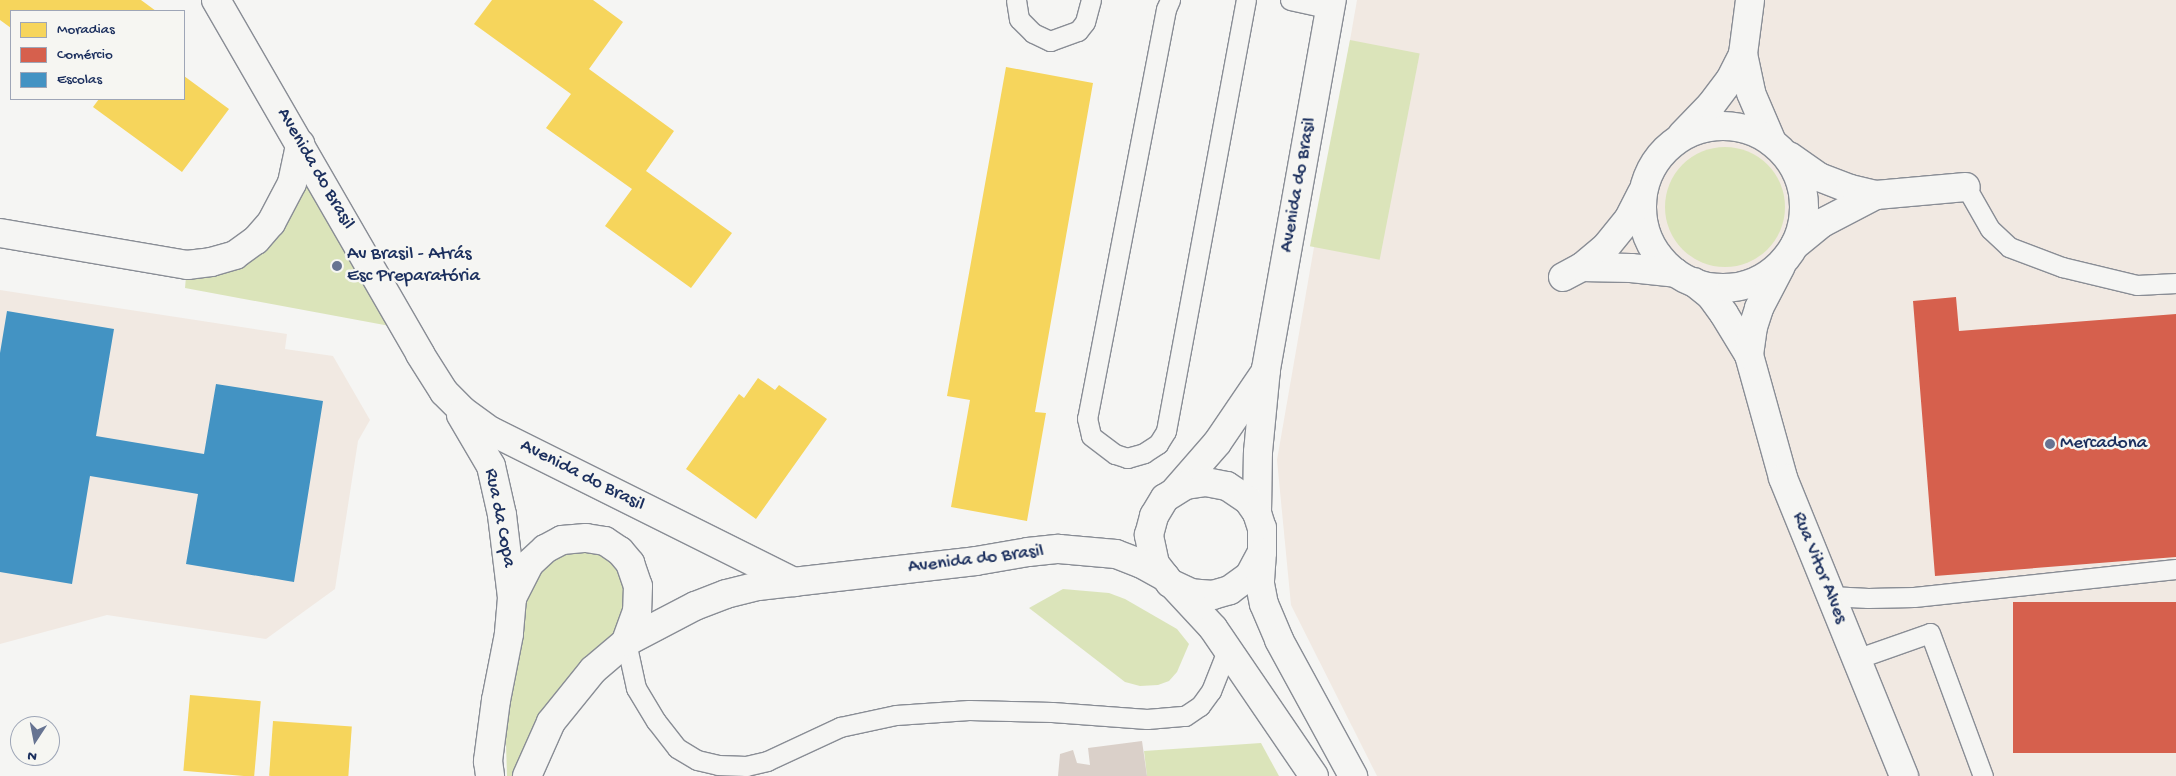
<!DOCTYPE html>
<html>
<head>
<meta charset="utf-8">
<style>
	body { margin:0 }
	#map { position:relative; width:2176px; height:776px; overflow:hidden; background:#f5f5f3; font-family:"Gochi Hand",sans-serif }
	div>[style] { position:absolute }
	.built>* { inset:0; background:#f1e9e2 }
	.green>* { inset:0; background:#dbe4ba; transform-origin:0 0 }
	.round { border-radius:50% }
	.homes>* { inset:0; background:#f6d55c; transform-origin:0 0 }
	.shops>* { inset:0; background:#d6604d; transform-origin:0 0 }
	.schools>* { inset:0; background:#4393c3 }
	.building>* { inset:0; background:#dad0c9 }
	.roads { filter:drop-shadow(1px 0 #898d95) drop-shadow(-1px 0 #898d95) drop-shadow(0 1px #898d95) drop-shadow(0 -1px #898d95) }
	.service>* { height:19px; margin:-9.5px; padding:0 9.5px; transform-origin:9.5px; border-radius:9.5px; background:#f5f5f3 }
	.minor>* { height:28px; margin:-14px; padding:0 14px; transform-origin:14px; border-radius:14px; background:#f5f5f3 }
	.minor>.ring { margin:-14px; padding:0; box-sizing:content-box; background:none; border:28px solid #f5f5f3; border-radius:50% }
	.tertiary>* { height:28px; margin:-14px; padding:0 14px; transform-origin:14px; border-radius:14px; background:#f5f5f3 }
	.dots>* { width:14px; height:14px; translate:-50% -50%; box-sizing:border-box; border:2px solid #f6f6f2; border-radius:50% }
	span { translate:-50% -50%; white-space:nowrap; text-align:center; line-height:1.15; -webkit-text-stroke:5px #f6f6f2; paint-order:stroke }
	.street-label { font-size:19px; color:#1b2f5e }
	.poi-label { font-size:19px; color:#1b2f5e }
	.left { translate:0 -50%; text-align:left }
	.legend { position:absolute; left:10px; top:10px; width:175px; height:90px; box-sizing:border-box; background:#f6f6f2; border:1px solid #9ea6b7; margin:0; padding:6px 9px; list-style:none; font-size:15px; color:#1b2f5e }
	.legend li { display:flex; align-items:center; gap:10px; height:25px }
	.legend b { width:25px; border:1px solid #9ea6b7 }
	.north { position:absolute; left:10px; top:716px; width:50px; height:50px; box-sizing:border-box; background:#f6f6f2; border:1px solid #9ea6b7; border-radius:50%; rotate:191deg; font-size:14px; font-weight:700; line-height:20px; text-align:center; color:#1b2f5e }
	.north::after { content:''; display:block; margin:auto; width:18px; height:22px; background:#677492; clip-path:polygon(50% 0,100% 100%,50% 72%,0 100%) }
</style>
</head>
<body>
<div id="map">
	<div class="built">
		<i style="clip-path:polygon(1357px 0,2176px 0,2176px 776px,1377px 776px,1291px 605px,1277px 460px)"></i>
		<i style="clip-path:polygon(0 290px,287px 334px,285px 349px,333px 356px,370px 420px,358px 441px,335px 589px,266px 639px,107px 615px,0 644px)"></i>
	</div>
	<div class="green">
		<i style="left:1350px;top:40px;width:71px;height:210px;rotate:11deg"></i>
		<i style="clip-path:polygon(300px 144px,406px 329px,185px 288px,187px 265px,256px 240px)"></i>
		<i class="round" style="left:1665px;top:147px;width:120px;height:120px"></i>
		<i style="clip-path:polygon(556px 548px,604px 550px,624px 573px,626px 605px,613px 634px,592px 653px,518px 776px,507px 776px,505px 711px,520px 610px,541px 560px)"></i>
		<i style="clip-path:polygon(1063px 589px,1109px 593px,1125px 599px,1177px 629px,1189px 644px,1177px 672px,1169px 681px,1158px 685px,1140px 686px,1125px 682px,1029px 608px)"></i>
		<i style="clip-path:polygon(1261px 743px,1279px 776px,1147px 776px,1144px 751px)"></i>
	</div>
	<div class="homes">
		<i style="clip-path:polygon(0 0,141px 0,156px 11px,11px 11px,11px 28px,0 20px)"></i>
		<i style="clip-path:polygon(492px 0,593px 0,623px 22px,589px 69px,674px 131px,646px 171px,732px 233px,691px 288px,605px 226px,632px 189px,546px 128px,571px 94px,474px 24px)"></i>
		<i style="clip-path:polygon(1006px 67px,1093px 83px,1035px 412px,1046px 413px,1027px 521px,951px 507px,970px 400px,947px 396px)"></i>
		<i style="clip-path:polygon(184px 76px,229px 109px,182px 172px,93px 107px,99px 99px,184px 99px)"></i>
		<i style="clip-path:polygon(758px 378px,775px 390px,779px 385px,827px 419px,756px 519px,686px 469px,739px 394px,744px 398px)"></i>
		<i style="left:190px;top:695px;width:71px;height:76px;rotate:5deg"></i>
		<i style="left:273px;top:721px;width:79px;height:55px;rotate:4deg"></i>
	</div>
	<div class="shops">
		<i style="clip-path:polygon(1956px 297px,1959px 331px,2176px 314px,2176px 557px,1935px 576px,1913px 301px)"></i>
		<i style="left:2176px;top:602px;width:151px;height:163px;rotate:90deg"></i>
	</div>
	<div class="schools">
		<i style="clip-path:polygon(7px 311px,114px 329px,96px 436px,204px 454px,216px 384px,323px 401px,294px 582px,186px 564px,198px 494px,90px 476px,72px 584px,0 572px,0 353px)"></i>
	</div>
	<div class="building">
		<i style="clip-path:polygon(1142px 741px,1147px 776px,1058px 776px,1060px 754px,1073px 750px,1077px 763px,1090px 765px,1088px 748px)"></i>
	</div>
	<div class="roads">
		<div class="service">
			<i style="left:1016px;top:0;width:19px;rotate:81deg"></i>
			<i style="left:1019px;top:19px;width:20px;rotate:45deg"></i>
			<i style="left:1033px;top:33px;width:19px;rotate:25deg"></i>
			<i style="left:1050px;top:41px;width:30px;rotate:-20deg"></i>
			<i style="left:1078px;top:31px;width:11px;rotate:-52deg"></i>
			<i style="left:1085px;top:22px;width:23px;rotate:-75deg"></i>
			<i style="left:1170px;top:0;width:10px;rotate:114deg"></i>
			<i style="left:1166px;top:9px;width:417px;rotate:100.9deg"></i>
			<i style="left:1087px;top:418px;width:18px;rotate:77deg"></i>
			<i style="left:1091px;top:436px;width:30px;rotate:37deg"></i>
			<i style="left:1115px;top:454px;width:13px;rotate:18deg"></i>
			<i style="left:1127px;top:458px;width:18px;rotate:-16deg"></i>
			<i style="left:1144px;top:453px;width:17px;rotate:-33deg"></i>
			<i style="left:1158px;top:444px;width:15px;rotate:-58deg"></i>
			<i style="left:1166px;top:431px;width:438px;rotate:-79.5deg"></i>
			<i style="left:1290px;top:0;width:42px;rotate:12.4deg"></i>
			<i style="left:1966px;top:187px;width:48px;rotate:60.3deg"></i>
			<i style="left:1990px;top:229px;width:26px;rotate:43deg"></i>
			<i style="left:2009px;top:247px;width:57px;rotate:20.7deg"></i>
			<i style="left:2062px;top:267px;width:77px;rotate:13.5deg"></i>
			<i style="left:2137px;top:285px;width:39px;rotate:-3deg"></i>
			<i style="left:1830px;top:596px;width:38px;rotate:3deg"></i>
			<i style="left:1868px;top:598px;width:46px;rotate:-1.2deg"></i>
			<i style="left:1914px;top:597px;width:263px;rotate:-6.1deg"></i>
			<i style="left:626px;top:642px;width:47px;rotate:77.7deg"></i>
			<i style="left:636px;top:688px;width:39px;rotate:59deg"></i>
			<i style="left:656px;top:721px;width:34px;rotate:52deg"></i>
			<i style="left:677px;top:748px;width:23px;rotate:31deg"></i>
			<i style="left:697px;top:760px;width:22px;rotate:13deg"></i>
			<i style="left:718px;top:765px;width:28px;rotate:2deg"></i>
			<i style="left:746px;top:766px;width:22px;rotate:-13deg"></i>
			<i style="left:767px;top:761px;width:81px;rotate:-25deg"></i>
			<i style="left:840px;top:727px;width:57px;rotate:-12.1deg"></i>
			<i style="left:896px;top:715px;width:73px;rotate:-3.9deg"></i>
			<i style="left:969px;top:710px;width:83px;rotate:1.4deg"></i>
			<i style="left:1052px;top:712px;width:95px;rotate:4.2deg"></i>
			<i style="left:1147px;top:719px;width:38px;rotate:-5deg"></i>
			<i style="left:1185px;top:716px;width:18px;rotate:-34deg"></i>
			<i style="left:1200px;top:706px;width:19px;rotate:-54deg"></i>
			<i style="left:1211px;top:691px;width:46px;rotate:-68.4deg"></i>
			<i style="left:1856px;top:659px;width:78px;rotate:-19.4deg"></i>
			<i style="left:1930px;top:633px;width:153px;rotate:69.7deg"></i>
		</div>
		<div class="minor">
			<i style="left:1743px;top:54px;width:40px;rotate:78deg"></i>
			<i style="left:1751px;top:93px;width:53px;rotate:66.8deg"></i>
			<i class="ring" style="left:1642px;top:126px;width:134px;height:134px"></i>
			<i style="left:1682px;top:135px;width:42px;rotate:-46deg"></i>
			<i style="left:1711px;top:105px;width:31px;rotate:-53deg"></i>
			<i style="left:1730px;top:80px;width:29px;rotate:-63deg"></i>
			<i style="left:1743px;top:54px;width:54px;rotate:-82.6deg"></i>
			<i style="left:1789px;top:156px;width:37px;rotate:35deg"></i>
			<i style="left:1819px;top:177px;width:33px;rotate:21deg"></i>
			<i style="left:1850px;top:189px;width:27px;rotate:13deg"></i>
			<i style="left:1876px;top:195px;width:90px;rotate:-5.1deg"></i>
			<i style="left:0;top:233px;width:190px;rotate:9.7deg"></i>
			<i style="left:187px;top:265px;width:24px;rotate:-7deg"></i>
			<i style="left:211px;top:262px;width:25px;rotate:-16deg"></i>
			<i style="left:235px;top:255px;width:26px;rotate:-36deg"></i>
			<i style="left:256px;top:240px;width:23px;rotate:-49deg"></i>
			<i style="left:271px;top:223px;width:45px;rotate:-62.3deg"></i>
			<i style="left:292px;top:183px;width:40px;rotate:-78deg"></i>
			<i style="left:1795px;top:245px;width:35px;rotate:-39deg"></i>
			<i style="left:1822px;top:223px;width:61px;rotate:-27.4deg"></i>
			<i style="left:1582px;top:267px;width:49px;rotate:1.2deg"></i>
			<i style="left:1631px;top:268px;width:45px;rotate:6.3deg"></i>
			<i style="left:1563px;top:277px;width:21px;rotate:-28deg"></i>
			<i style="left:1582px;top:267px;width:30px;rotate:-40deg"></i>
			<i style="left:1605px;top:248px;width:36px;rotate:-51deg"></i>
			<i style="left:1628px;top:220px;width:30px;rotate:-63deg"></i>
			<i style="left:1694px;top:282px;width:22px;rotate:39deg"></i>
			<i style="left:1711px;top:296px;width:22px;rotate:54deg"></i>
			<i style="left:1724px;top:314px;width:48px;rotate:58.6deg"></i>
			<i style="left:1749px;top:355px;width:128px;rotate:74.5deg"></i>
			<i style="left:1783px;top:478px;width:322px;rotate:67.9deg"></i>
			<i style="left:1749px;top:355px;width:28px;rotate:-82deg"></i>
			<i style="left:1753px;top:327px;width:20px;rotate:-72deg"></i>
			<i style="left:1759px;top:308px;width:47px;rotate:-62.4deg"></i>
		</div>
		<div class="tertiary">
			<i style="left:216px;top:0;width:409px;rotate:60deg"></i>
			<i style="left:420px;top:354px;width:45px;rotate:57.7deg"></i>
			<i style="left:444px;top:392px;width:27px;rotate:45deg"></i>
			<i style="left:463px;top:411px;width:34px;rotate:36deg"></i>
			<i style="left:491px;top:431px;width:339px;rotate:26.5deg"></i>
			<i style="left:461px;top:415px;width:59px;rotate:59.5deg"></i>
			<i style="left:491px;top:466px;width:50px;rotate:77.3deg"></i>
			<i style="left:502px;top:515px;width:84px;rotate:83.1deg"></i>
			<i style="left:512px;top:598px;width:36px;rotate:95deg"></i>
			<i style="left:509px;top:634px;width:67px;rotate:101.1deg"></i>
			<i style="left:496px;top:700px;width:62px;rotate:97.5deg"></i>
			<i style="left:488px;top:761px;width:15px;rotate:82deg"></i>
			<i style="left:1176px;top:490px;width:62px;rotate:-48.9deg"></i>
			<i style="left:1217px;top:443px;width:87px;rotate:-55.8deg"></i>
			<i style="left:1257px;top:513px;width:61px;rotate:-89.1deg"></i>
			<i style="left:1258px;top:452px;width:83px;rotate:-84.5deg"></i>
			<i style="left:1266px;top:369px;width:375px;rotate:-79.9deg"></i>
			<i style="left:1262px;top:552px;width:27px;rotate:118deg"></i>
			<i style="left:1249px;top:576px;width:24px;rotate:144deg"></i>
			<i style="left:1230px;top:590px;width:18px;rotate:164deg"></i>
			<i style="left:1213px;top:595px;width:22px;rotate:-175deg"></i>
			<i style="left:1191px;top:593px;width:23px;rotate:-155deg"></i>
			<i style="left:1170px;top:583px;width:24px;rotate:-128deg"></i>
			<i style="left:1155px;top:564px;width:30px;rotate:-102deg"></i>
			<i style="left:1149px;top:535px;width:20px;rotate:-75deg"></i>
			<i style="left:1154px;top:516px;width:21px;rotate:-59deg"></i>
			<i style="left:1165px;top:498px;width:25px;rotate:-32deg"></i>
			<i style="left:1186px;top:485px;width:20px;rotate:-9deg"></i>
			<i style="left:1206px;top:482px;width:21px;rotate:11deg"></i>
			<i style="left:1227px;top:486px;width:25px;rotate:34deg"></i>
			<i style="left:1248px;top:500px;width:16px;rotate:55deg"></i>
			<i style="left:1257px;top:513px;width:16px;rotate:72deg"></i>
			<i style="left:1262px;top:528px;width:24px;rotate:90deg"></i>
			<i style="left:1262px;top:552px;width:32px;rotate:94deg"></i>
			<i style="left:1260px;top:584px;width:20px;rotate:79deg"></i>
			<i style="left:1264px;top:604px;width:39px;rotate:67deg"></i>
			<i style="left:1279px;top:640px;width:155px;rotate:61.4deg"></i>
			<i style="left:1175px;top:587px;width:56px;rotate:47.2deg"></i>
			<i style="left:1213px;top:628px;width:179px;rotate:55.7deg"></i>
			<i style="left:512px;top:598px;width:39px;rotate:-63deg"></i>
			<i style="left:530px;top:563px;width:21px;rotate:-43deg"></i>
			<i style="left:545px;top:549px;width:19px;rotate:-28deg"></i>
			<i style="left:562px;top:540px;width:24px;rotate:-5deg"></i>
			<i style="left:586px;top:538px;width:19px;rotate:9deg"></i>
			<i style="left:605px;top:541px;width:18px;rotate:34deg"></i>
			<i style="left:620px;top:551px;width:16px;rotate:50deg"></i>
			<i style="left:630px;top:563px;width:24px;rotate:71deg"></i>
			<i style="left:638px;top:586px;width:25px;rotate:92deg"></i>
			<i style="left:637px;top:611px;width:33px;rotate:110deg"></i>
			<i style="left:527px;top:776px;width:59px;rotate:-66deg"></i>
			<i style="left:551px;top:722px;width:67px;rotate:-51.1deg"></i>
			<i style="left:593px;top:670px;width:43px;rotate:-40.3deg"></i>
			<i style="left:626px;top:642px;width:78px;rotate:-27.6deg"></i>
			<i style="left:695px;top:606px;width:33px;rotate:-21deg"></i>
			<i style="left:726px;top:594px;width:33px;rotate:-14deg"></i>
			<i style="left:758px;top:586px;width:219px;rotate:-6.5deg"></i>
			<i style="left:976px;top:561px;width:53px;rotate:-9.8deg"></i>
			<i style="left:1028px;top:552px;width:31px;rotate:-6deg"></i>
			<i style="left:1059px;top:549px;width:57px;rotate:5deg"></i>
			<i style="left:1116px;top:554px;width:26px;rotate:21deg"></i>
			<i style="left:1140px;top:563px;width:29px;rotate:29deg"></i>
		</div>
	</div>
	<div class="dots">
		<i style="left:337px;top:266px;background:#677492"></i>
		<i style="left:2050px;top:444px;background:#677492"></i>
	</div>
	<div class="street-label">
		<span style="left:315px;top:169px;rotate:60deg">Avenida do Brasil</span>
		<span style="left:1299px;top:185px;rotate:-80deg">Avenida do Brasil</span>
		<span style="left:582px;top:476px;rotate:27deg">Avenida do Brasil</span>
		<span style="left:499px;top:518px;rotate:79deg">Rua da Copa</span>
		<span style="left:976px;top:560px;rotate:-7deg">Avenida do Brasil</span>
		<span style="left:1819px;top:568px;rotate:68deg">Rua Vitor Alves</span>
	</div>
	<div class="poi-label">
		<span class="left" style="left:347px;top:266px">Av Brasil - Atrás<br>Esc Preparatória</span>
		<span class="left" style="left:2060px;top:444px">Mercadona</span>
	</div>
	<ul class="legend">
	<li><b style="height:14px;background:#f6d55c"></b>Moradias</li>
	<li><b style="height:14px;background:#d6604d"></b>Comércio</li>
	<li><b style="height:14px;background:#4393c3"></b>Escolas</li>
	</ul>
	<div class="north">N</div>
</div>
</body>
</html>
